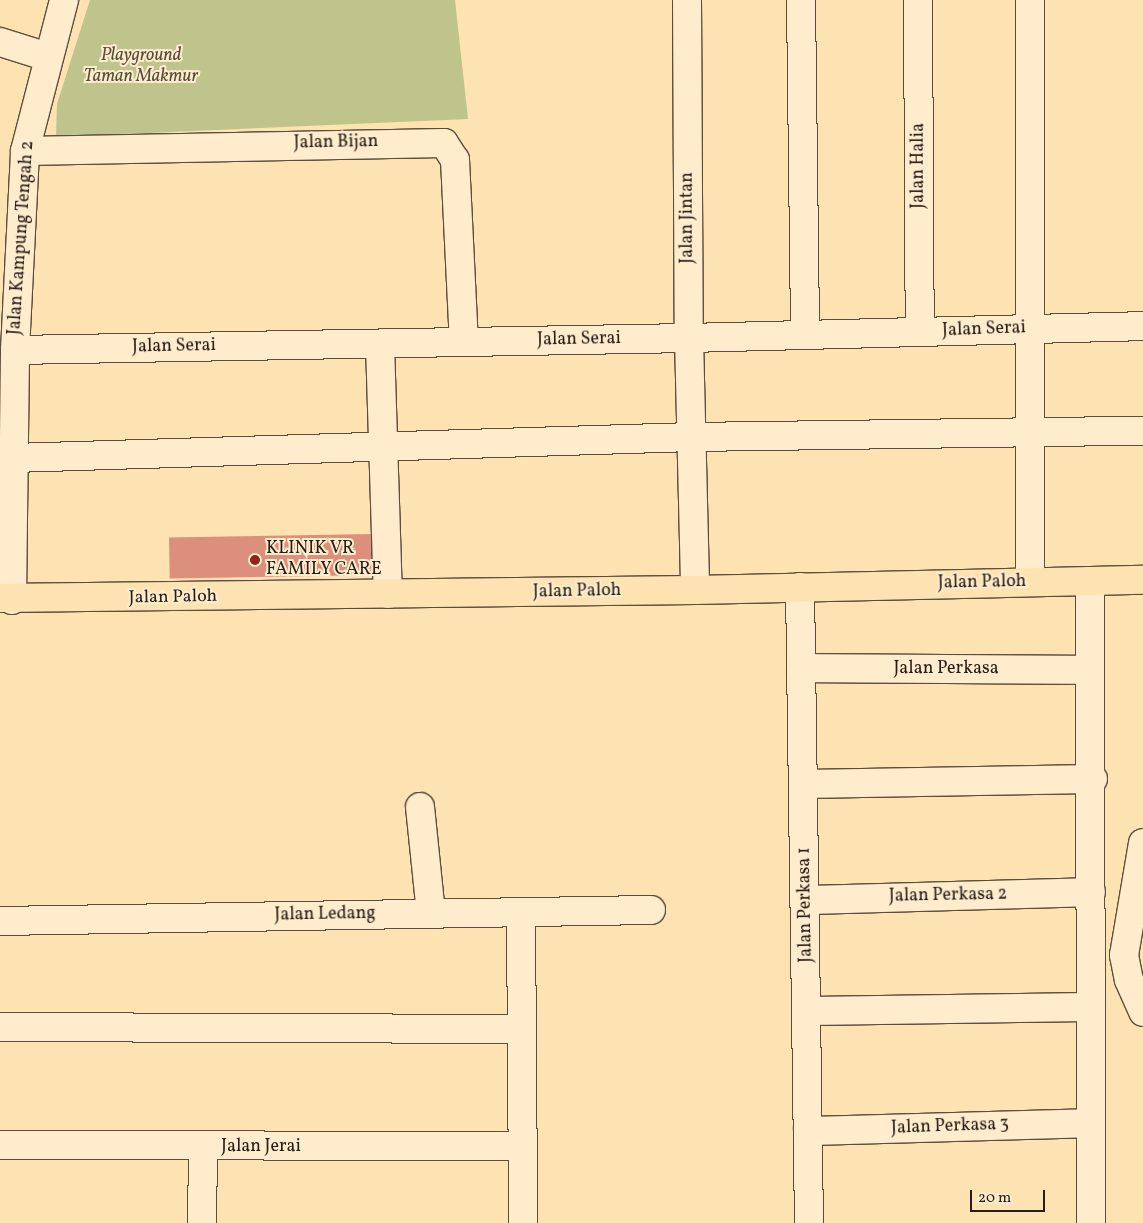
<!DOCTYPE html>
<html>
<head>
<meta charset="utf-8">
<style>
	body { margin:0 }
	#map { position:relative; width:1143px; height:1223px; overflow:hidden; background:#fde2b2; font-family:Vollkorn,serif }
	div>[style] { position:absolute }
	.green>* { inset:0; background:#bfc38c }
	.building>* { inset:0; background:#dc907c; transform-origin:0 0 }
	.roads { filter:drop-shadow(1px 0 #5c4e3d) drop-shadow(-1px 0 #5c4e3d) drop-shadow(0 1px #5c4e3d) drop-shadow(0 -1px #5c4e3d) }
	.minor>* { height:28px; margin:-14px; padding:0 14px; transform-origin:14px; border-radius:14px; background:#feeccd }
	.major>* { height:28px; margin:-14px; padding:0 14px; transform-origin:14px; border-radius:14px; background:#fde2b2 }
	.dots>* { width:14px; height:14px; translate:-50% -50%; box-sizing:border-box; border:2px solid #feeccd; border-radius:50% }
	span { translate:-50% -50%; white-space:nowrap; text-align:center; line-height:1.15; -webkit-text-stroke:4px #feeccd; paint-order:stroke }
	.park-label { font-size:18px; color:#554f39; font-style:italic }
	.street-label { font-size:18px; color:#271d16 }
	.poi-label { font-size:18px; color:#271d16 }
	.left { translate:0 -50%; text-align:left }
	.scale { position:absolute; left:970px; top:1190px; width:75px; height:22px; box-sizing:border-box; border:2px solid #271d16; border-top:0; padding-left:6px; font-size:15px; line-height:18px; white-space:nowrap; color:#271d16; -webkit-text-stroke:4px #feeccd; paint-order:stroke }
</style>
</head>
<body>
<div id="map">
	<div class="green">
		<i style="clip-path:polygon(90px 0,455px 0,468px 119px,56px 137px,57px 104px)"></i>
	</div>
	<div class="building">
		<i style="left:375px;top:534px;width:41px;height:206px;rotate:89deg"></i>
	</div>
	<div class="roads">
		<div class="minor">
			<i style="left:687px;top:0;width:338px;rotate:89.7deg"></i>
			<i style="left:689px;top:338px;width:252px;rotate:88.6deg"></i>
			<i style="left:801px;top:0;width:335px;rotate:89.3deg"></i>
			<i style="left:918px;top:0;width:332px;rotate:89.7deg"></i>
			<i style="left:1030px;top:0;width:582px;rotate:90deg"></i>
			<i style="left:0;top:42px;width:50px;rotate:17.4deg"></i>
			<i style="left:25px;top:151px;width:419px;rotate:-1.1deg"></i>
			<i style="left:444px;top:143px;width:20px;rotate:57deg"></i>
			<i style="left:455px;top:160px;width:182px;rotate:87.2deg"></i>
			<i style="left:380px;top:344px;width:250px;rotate:88.2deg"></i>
			<i style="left:15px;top:350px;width:674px;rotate:-1.02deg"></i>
			<i style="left:689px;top:338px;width:454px;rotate:-1.5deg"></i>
			<i style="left:13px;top:458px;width:678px;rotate:-1.77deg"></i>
			<i style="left:691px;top:437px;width:452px;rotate:-0.8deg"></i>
			<i style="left:1090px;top:581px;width:642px;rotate:89.91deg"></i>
			<i style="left:800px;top:587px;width:636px;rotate:89.19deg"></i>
			<i style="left:12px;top:600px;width:250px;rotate:-89.3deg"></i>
			<i style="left:15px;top:350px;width:199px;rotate:-87.1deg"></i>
			<i style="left:25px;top:151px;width:156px;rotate:-75.5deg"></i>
			<i style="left:801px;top:668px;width:289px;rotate:0.4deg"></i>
			<i style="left:804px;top:784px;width:289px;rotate:-1deg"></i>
			<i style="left:420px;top:807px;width:107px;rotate:84.1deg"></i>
			<i style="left:1143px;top:843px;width:114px;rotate:99.6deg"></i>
			<i style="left:1124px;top:955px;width:25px;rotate:79deg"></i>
			<i style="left:1129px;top:980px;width:35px;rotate:66deg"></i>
			<i style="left:806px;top:900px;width:285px;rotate:-1.6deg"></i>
			<i style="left:521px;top:912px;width:311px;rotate:89.6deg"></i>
			<i style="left:0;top:921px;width:651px;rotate:-0.97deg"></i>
			<i style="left:807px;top:1011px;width:284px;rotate:-0.8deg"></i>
			<i style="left:0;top:1027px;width:522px;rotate:0.22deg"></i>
			<i style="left:808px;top:1131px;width:283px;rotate:-1.6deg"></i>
			<i style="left:0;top:1145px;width:523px;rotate:0.11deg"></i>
			<i style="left:202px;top:1223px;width:76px;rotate:-89.2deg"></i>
		</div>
		<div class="major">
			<i style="left:0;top:598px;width:695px;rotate:-0.66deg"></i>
			<i style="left:695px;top:590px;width:448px;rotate:-1.3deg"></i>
		</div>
	</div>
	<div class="dots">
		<i style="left:255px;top:560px;background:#8f2418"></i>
	</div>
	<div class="park-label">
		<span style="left:141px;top:67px">Playground<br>Taman Makmur</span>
	</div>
	<div class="street-label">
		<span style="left:336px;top:143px;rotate:-1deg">Jalan Bijan</span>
		<span style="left:919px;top:166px;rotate:-90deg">Jalan Halia</span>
		<span style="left:688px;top:218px;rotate:-90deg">Jalan Jintan</span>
		<span style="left:22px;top:238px;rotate:-86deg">Jalan Kampung Tengah 2</span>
		<span style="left:984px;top:330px;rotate:-2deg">Jalan Serai</span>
		<span style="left:579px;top:340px;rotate:-1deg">Jalan Serai</span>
		<span style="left:174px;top:347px;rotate:-1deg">Jalan Serai</span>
		<span style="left:982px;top:583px;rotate:-1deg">Jalan Paloh</span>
		<span style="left:577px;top:592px;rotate:-1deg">Jalan Paloh</span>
		<span style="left:173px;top:598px;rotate:-1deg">Jalan Paloh</span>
		<span style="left:946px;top:669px">Jalan Perkasa</span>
		<span style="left:948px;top:896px;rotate:-1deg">Jalan Perkasa 2</span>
		<span style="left:806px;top:905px;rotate:-91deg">Jalan Perkasa 1</span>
		<span style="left:325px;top:915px;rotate:-1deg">Jalan Ledang</span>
		<span style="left:950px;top:1127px;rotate:-2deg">Jalan Perkasa 3</span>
		<span style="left:261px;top:1147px">Jalan Jerai</span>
	</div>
	<div class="poi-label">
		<span class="left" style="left:266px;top:560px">KLINIK VR<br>FAMILY CARE</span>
	</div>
	<div class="scale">20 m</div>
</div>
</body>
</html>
